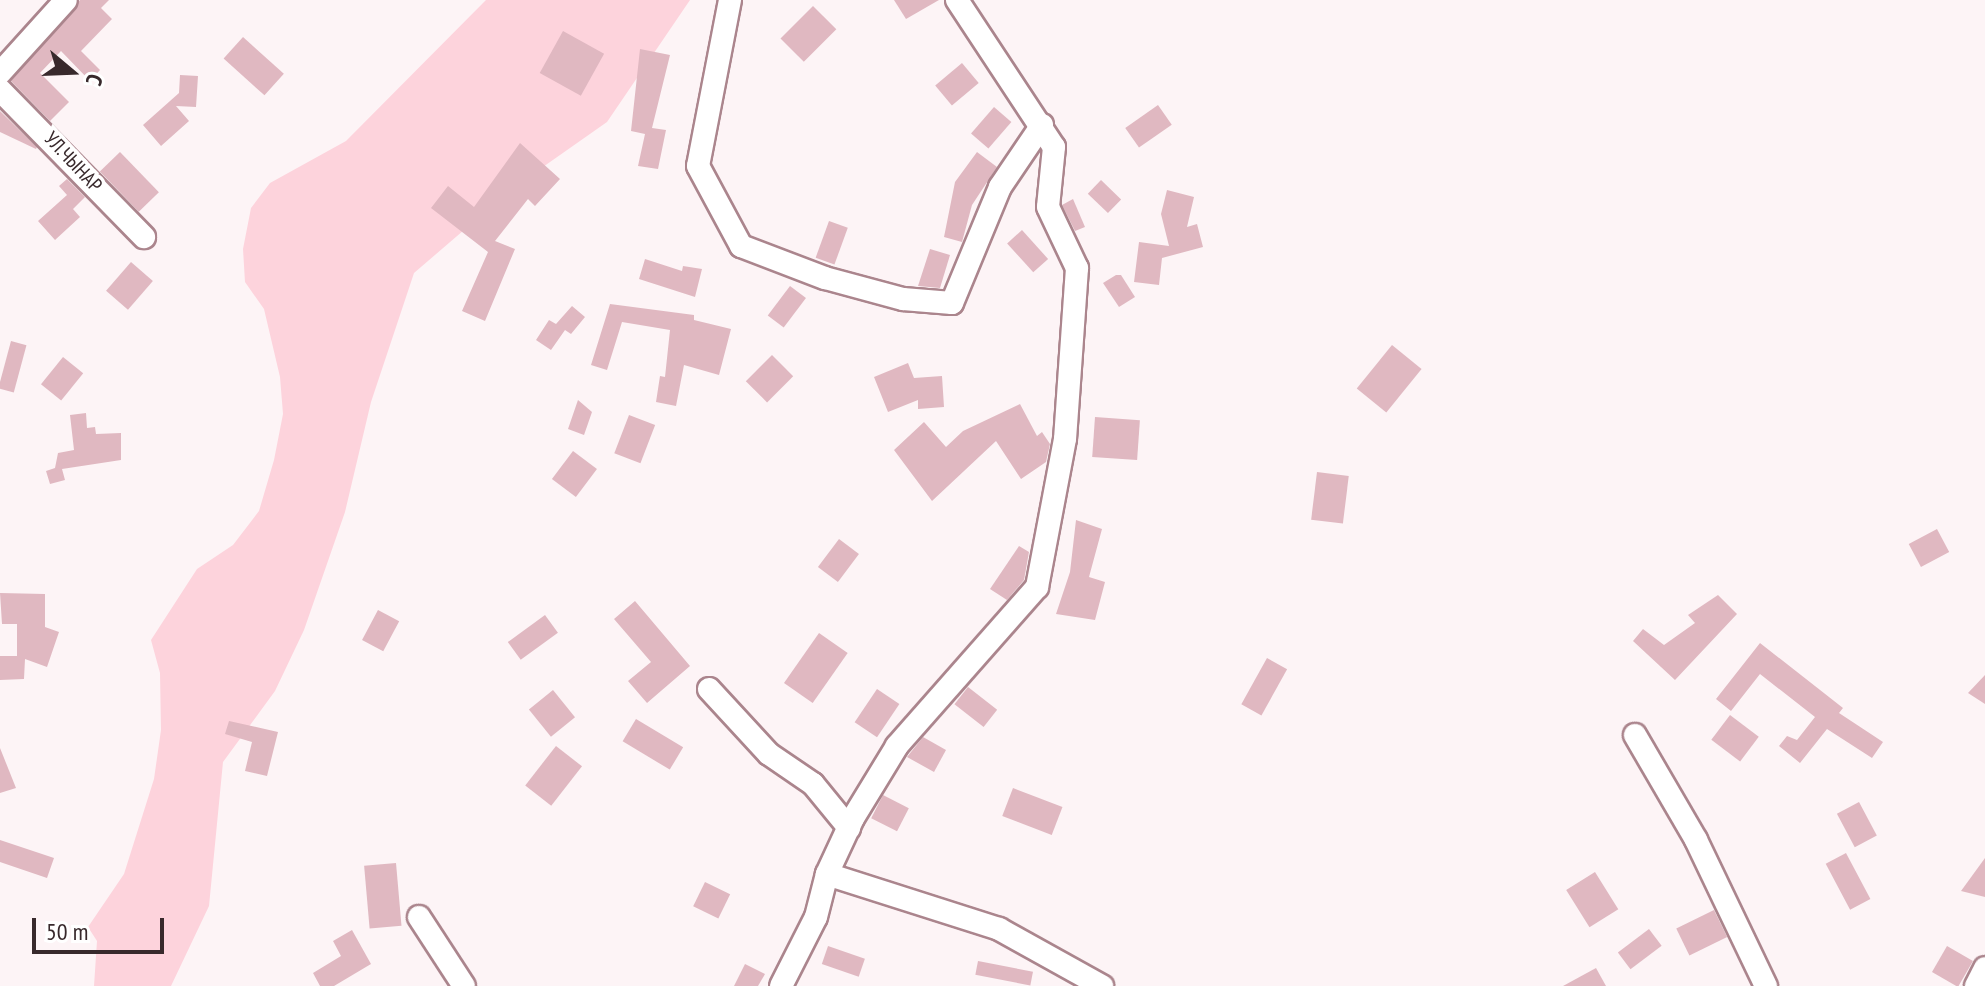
<!DOCTYPE html>
<html>
<head>
<meta charset="utf-8">
<style>
	body { margin:0 }
	#map { position:relative; width:1985px; height:986px; overflow:hidden; background:#fdf4f6; font-family:"PT Sans Narrow",sans-serif }
	div>[style] { position:absolute }
	.green>* { inset:0; background:#fdd3dc }
	.building>* { inset:0; background:#e0b8c1; transform-origin:0 0 }
	.roads { filter:drop-shadow(2px 0 #ab858d) drop-shadow(-2px 0 #ab858d) drop-shadow(0 2px #ab858d) drop-shadow(0 -2px #ab858d) }
	.minor>* { height:22px; margin:-11px; padding:0 11px; transform-origin:11px; border-radius:11px; background:#fff }
	span { translate:-50% -50%; white-space:nowrap; text-align:center; line-height:1.15; -webkit-text-stroke:7px #fff; paint-order:stroke }
	.street-label { font-size:20px; color:#38292c }
	.north { position:absolute; left:32px; top:32px; width:80px; height:80px; -webkit-text-stroke:6px #fff; paint-order:stroke; rotate:109deg; font-size:22px; font-weight:700; line-height:32px; text-align:center; color:#38292c }
	.north::after { content:''; display:block; margin:auto; width:28px; height:36px; background:#38292c; clip-path:polygon(50% 0,100% 100%,50% 72%,0 100%) }
	.scale { position:absolute; left:32px; top:918px; width:132px; height:36px; box-sizing:border-box; border:4px solid #38292c; border-top:0; padding-left:10px; font-size:24px; line-height:28px; white-space:nowrap; color:#38292c; -webkit-text-stroke:6px #fff; paint-order:stroke }
</style>
</head>
<body>
<div id="map">
	<div class="green">
		<i style="clip-path:polygon(486px 0,690px 0,607px 122px,513px 188px,414px 273px,371px 402px,345px 512px,304px 630px,275px 691px,223px 762px,209px 906px,171px 986px,94px 986px,97px 941px,88px 927px,124px 874px,154px 779px,161px 730px,160px 673px,151px 640px,197px 569px,233px 545px,259px 511px,274px 460px,283px 414px,280px 377px,264px 309px,245px 282px,243px 249px,251px 208px,270px 183px,346px 141px)"></i>
	</div>
	<div class="building">
		<i style="clip-path:polygon(80px 0,109px 0,101px 8px,112px 19px,81px 51px,100px 70px,90px 81px,61px 51px,40px 73px,69px 102px,50px 121px,11px 81px)"></i>
		<i style="clip-path:polygon(894px 0,939px 0,906px 19px)"></i>
		<i style="left:813px;top:6px;width:33px;height:46px;rotate:45deg"></i>
		<i style="left:563px;top:31px;width:47px;height:48px;rotate:29deg"></i>
		<i style="left:243px;top:37px;width:55px;height:29px;rotate:42deg"></i>
		<i style="clip-path:polygon(640px 49px,670px 55px,652px 128px,666px 130px,658px 169px,638px 166px,645px 134px,631px 131px)"></i>
		<i style="left:962px;top:63px;width:26px;height:35px;rotate:50deg"></i>
		<i style="clip-path:polygon(180px 75px,198px 76px,196px 107px,176px 106px,189px 121px,161px 146px,143px 125px,179px 93px)"></i>
		<i style="left:1158px;top:105px;width:24px;height:40px;rotate:55deg"></i>
		<i style="left:994px;top:107px;width:23px;height:35px;rotate:41deg"></i>
		<i style="clip-path:polygon(0 111px,37px 147px,36px 149px,0 132px)"></i>
		<i style="clip-path:polygon(520px 143px,560px 179px,535px 206px,528px 199px,495px 241px,515px 249px,485px 321px,462px 311px,488px 252px,431px 208px,448px 186px,474px 207px)"></i>
		<i style="left:120px;top:152px;width:56px;height:28px;rotate:46deg"></i>
		<i style="clip-path:polygon(977px 152px,997px 167px,972px 205px,962px 242px,944px 237px,955px 182px)"></i>
		<i style="clip-path:polygon(67px 179px,85px 197px,73px 209px,80px 217px,55px 240px,38px 221px,67px 195px,59px 186px)"></i>
		<i style="left:1101px;top:180px;width:28px;height:19px;rotate:44deg"></i>
		<i style="clip-path:polygon(1167px 190px,1194px 197px,1187px 227px,1197px 224px,1203px 247px,1162px 258px,1159px 285px,1134px 282px,1139px 242px,1169px 246px,1161px 214px)"></i>
		<i style="clip-path:polygon(1073px 199px,1085px 227px,1075px 231px,1062px 205px)"></i>
		<i style="left:829px;top:221px;width:20px;height:39px;rotate:20deg"></i>
		<i style="left:1022px;top:230px;width:39px;height:20px;rotate:48deg"></i>
		<i style="clip-path:polygon(930px 249px,950px 255px,940px 288px,918px 286px)"></i>
		<i style="clip-path:polygon(645px 259px,682px 271px,683px 266px,702px 269px,695px 297px,639px 279px)"></i>
		<i style="left:131px;top:262px;width:29px;height:38px;rotate:41deg"></i>
		<i style="clip-path:polygon(1116px 275px,1121px 275px,1135px 297px,1119px 307px,1103px 283px)"></i>
		<i style="left:790px;top:286px;width:20px;height:37px;rotate:37deg"></i>
		<i style="clip-path:polygon(610px 304px,694px 315px,694px 320px,731px 329px,719px 375px,684px 365px,676px 406px,656px 402px,660px 376px,665px 377px,670px 330px,622px 322px,607px 370px,591px 365px)"></i>
		<i style="clip-path:polygon(572px 306px,585px 317px,571px 334px,565px 330px,551px 350px,536px 340px,549px 320px,556px 324px)"></i>
		<i style="left:11px;top:341px;width:16px;height:49px;rotate:15deg"></i>
		<i style="left:1392px;top:345px;width:38px;height:56px;rotate:39deg"></i>
		<i style="left:772px;top:355px;width:30px;height:37px;rotate:45deg"></i>
		<i style="left:63px;top:357px;width:26px;height:35px;rotate:39deg"></i>
		<i style="clip-path:polygon(908px 363px,914px 378px,942px 376px,944px 407px,918px 409px,918px 400px,888px 412px,874px 377px)"></i>
		<i style="clip-path:polygon(578px 400px,592px 412px,584px 435px,568px 429px)"></i>
		<i style="clip-path:polygon(1020px 404px,1037px 436px,1042px 432px,1050px 444px,1046px 462px,1021px 479px,996px 441px,932px 501px,894px 450px,924px 422px,946px 447px,963px 431px)"></i>
		<i style="clip-path:polygon(86px 413px,87px 428px,95px 427px,96px 434px,121px 433px,121px 460px,62px 469px,65px 480px,50px 484px,46px 471px,55px 468px,58px 453px,74px 450px,70px 415px)"></i>
		<i style="left:629px;top:415px;width:28px;height:41px;rotate:21deg"></i>
		<i style="left:1095px;top:417px;width:45px;height:40px;rotate:4deg"></i>
		<i style="left:573px;top:451px;width:30px;height:35px;rotate:37deg"></i>
		<i style="left:1317px;top:472px;width:32px;height:48px;rotate:7deg"></i>
		<i style="clip-path:polygon(1076px 520px,1102px 529px,1089px 577px,1105px 582px,1095px 620px,1056px 614px,1070px 572px)"></i>
		<i style="left:1937px;top:529px;width:26px;height:32px;rotate:62deg"></i>
		<i style="left:839px;top:539px;width:25px;height:35px;rotate:37deg"></i>
		<i style="clip-path:polygon(1019px 546px,1029px 552px,1024px 580px,1007px 600px,990px 589px)"></i>
		<i style="clip-path:polygon(0 593px,45px 594px,45px 627px,59px 632px,47px 667px,25px 659px,24px 679px,0 680px,0 656px,17px 656px,17px 624px,2px 624px)"></i>
		<i style="clip-path:polygon(1718px 595px,1737px 614px,1675px 680px,1633px 641px,1643px 629px,1664px 645px,1695px 623px,1688px 615px)"></i>
		<i style="clip-path:polygon(635px 601px,690px 666px,647px 703px,628px 681px,651px 662px,614px 619px)"></i>
		<i style="left:378px;top:610px;width:24px;height:34px;rotate:28deg"></i>
		<i style="left:545px;top:615px;width:22px;height:46px;rotate:54deg"></i>
		<i style="left:819px;top:633px;width:35px;height:61px;rotate:35deg"></i>
		<i style="clip-path:polygon(1760px 643px,1843px 708px,1839px 713px,1883px 742px,1872px 758px,1827px 729px,1800px 763px,1779px 746px,1787px 736px,1797px 740px,1815px 717px,1760px 674px,1731px 711px,1716px 699px)"></i>
		<i style="left:1267px;top:658px;width:23px;height:53px;rotate:29deg"></i>
		<i style="clip-path:polygon(1985px 675px,1985px 704px,1968px 693px)"></i>
		<i style="left:968px;top:687px;width:37px;height:22px;rotate:38deg"></i>
		<i style="left:877px;top:689px;width:27px;height:40px;rotate:34deg"></i>
		<i style="left:553px;top:690px;width:35px;height:31px;rotate:51deg"></i>
		<i style="left:1730px;top:715px;width:36px;height:31px;rotate:37deg"></i>
		<i style="left:636px;top:719px;width:55px;height:26px;rotate:31deg"></i>
		<i style="clip-path:polygon(229px 721px,278px 732px,267px 776px,245px 771px,252px 742px,225px 734px)"></i>
		<i style="clip-path:polygon(923px 737px,946px 750px,934px 772px,907px 757px)"></i>
		<i style="left:556px;top:746px;width:33px;height:50px;rotate:38deg"></i>
		<i style="clip-path:polygon(0 748px,16px 788px,0 793px)"></i>
		<i style="left:1013px;top:788px;width:53px;height:30px;rotate:21deg"></i>
		<i style="left:883px;top:795px;width:29px;height:26px;rotate:27deg"></i>
		<i style="left:1859px;top:802px;width:38px;height:25px;rotate:62deg"></i>
		<i style="clip-path:polygon(0 840px,54px 858px,47px 878px,0 862px)"></i>
		<i style="left:1846px;top:853px;width:52px;height:23px;rotate:62deg"></i>
		<i style="clip-path:polygon(1985px 858px,1985px 897px,1961px 891px)"></i>
		<i style="left:396px;top:863px;width:63px;height:32px;rotate:85deg"></i>
		<i style="left:1595px;top:872px;width:44px;height:34px;rotate:58deg"></i>
		<i style="left:705px;top:882px;width:28px;height:27px;rotate:26deg"></i>
		<i style="left:1714px;top:910px;width:30px;height:42px;rotate:64deg"></i>
		<i style="left:1649px;top:929px;width:21px;height:39px;rotate:53deg"></i>
		<i style="clip-path:polygon(352px 930px,371px 964px,334px 986px,320px 986px,313px 973px,341px 956px,333px 941px)"></i>
		<i style="left:828px;top:946px;width:39px;height:19px;rotate:19deg"></i>
		<i style="left:1947px;top:946px;width:30px;height:30px;rotate:30deg"></i>
		<i style="left:978px;top:961px;width:56px;height:14px;rotate:11deg"></i>
		<i style="clip-path:polygon(745px 964px,765px 974px,758px 986px,734px 986px)"></i>
		<i style="clip-path:polygon(1596px 968px,1606px 986px,1563px 986px)"></i>
	</div>
	<div class="roads">
		<div class="minor">
			<i style="left:730px;top:0;width:169px;rotate:100.9deg"></i>
			<i style="left:698px;top:166px;width:91px;rotate:61.7deg"></i>
			<i style="left:741px;top:246px;width:90px;rotate:20.9deg"></i>
			<i style="left:825px;top:278px;width:81px;rotate:15.1deg"></i>
			<i style="left:903px;top:299px;width:49px;rotate:4.7deg"></i>
			<i style="left:952px;top:303px;width:126px;rotate:-67.5deg"></i>
			<i style="left:1000px;top:187px;width:75px;rotate:-55.9deg"></i>
			<i style="left:957px;top:0;width:176px;rotate:56.6deg"></i>
			<i style="left:1054px;top:147px;width:60px;rotate:95.7deg"></i>
			<i style="left:1048px;top:207px;width:68px;rotate:64.6deg"></i>
			<i style="left:1077px;top:268px;width:171px;rotate:94deg"></i>
			<i style="left:1065px;top:439px;width:151px;rotate:100.7deg"></i>
			<i style="left:1037px;top:587px;width:212px;rotate:131.4deg"></i>
			<i style="left:897px;top:746px;width:84px;rotate:121.4deg"></i>
			<i style="left:853px;top:818px;width:62px;rotate:114.9deg"></i>
			<i style="left:827px;top:874px;width:181px;rotate:17.7deg"></i>
			<i style="left:999px;top:929px;width:118px;rotate:29deg"></i>
			<i style="left:0;top:73px;width:98px;rotate:-47.9deg"></i>
			<i style="left:0;top:90px;width:206px;rotate:45.6deg"></i>
			<i style="left:709px;top:689px;width:88px;rotate:47.3deg"></i>
			<i style="left:769px;top:754px;width:53px;rotate:34.3deg"></i>
			<i style="left:813px;top:784px;width:57px;rotate:50.7deg"></i>
			<i style="left:1635px;top:735px;width:121px;rotate:59.8deg"></i>
			<i style="left:1696px;top:840px;width:162px;rotate:64.4deg"></i>
			<i style="left:419px;top:917px;width:82px;rotate:56.9deg"></i>
			<i style="left:781px;top:986px;width:77px;rotate:-63.1deg"></i>
			<i style="left:816px;top:917px;width:44px;rotate:-75.7deg"></i>
			<i style="left:1976px;top:986px;width:20px;rotate:-63deg"></i>
		</div>
	</div>
	<div class="street-label">
		<span style="left:73px;top:162px;rotate:47deg">УЛ.ЧЫНАР</span>
	</div>
	<div class="north">С</div>
	<div class="scale">50 m</div>
</div>
</body>
</html>
